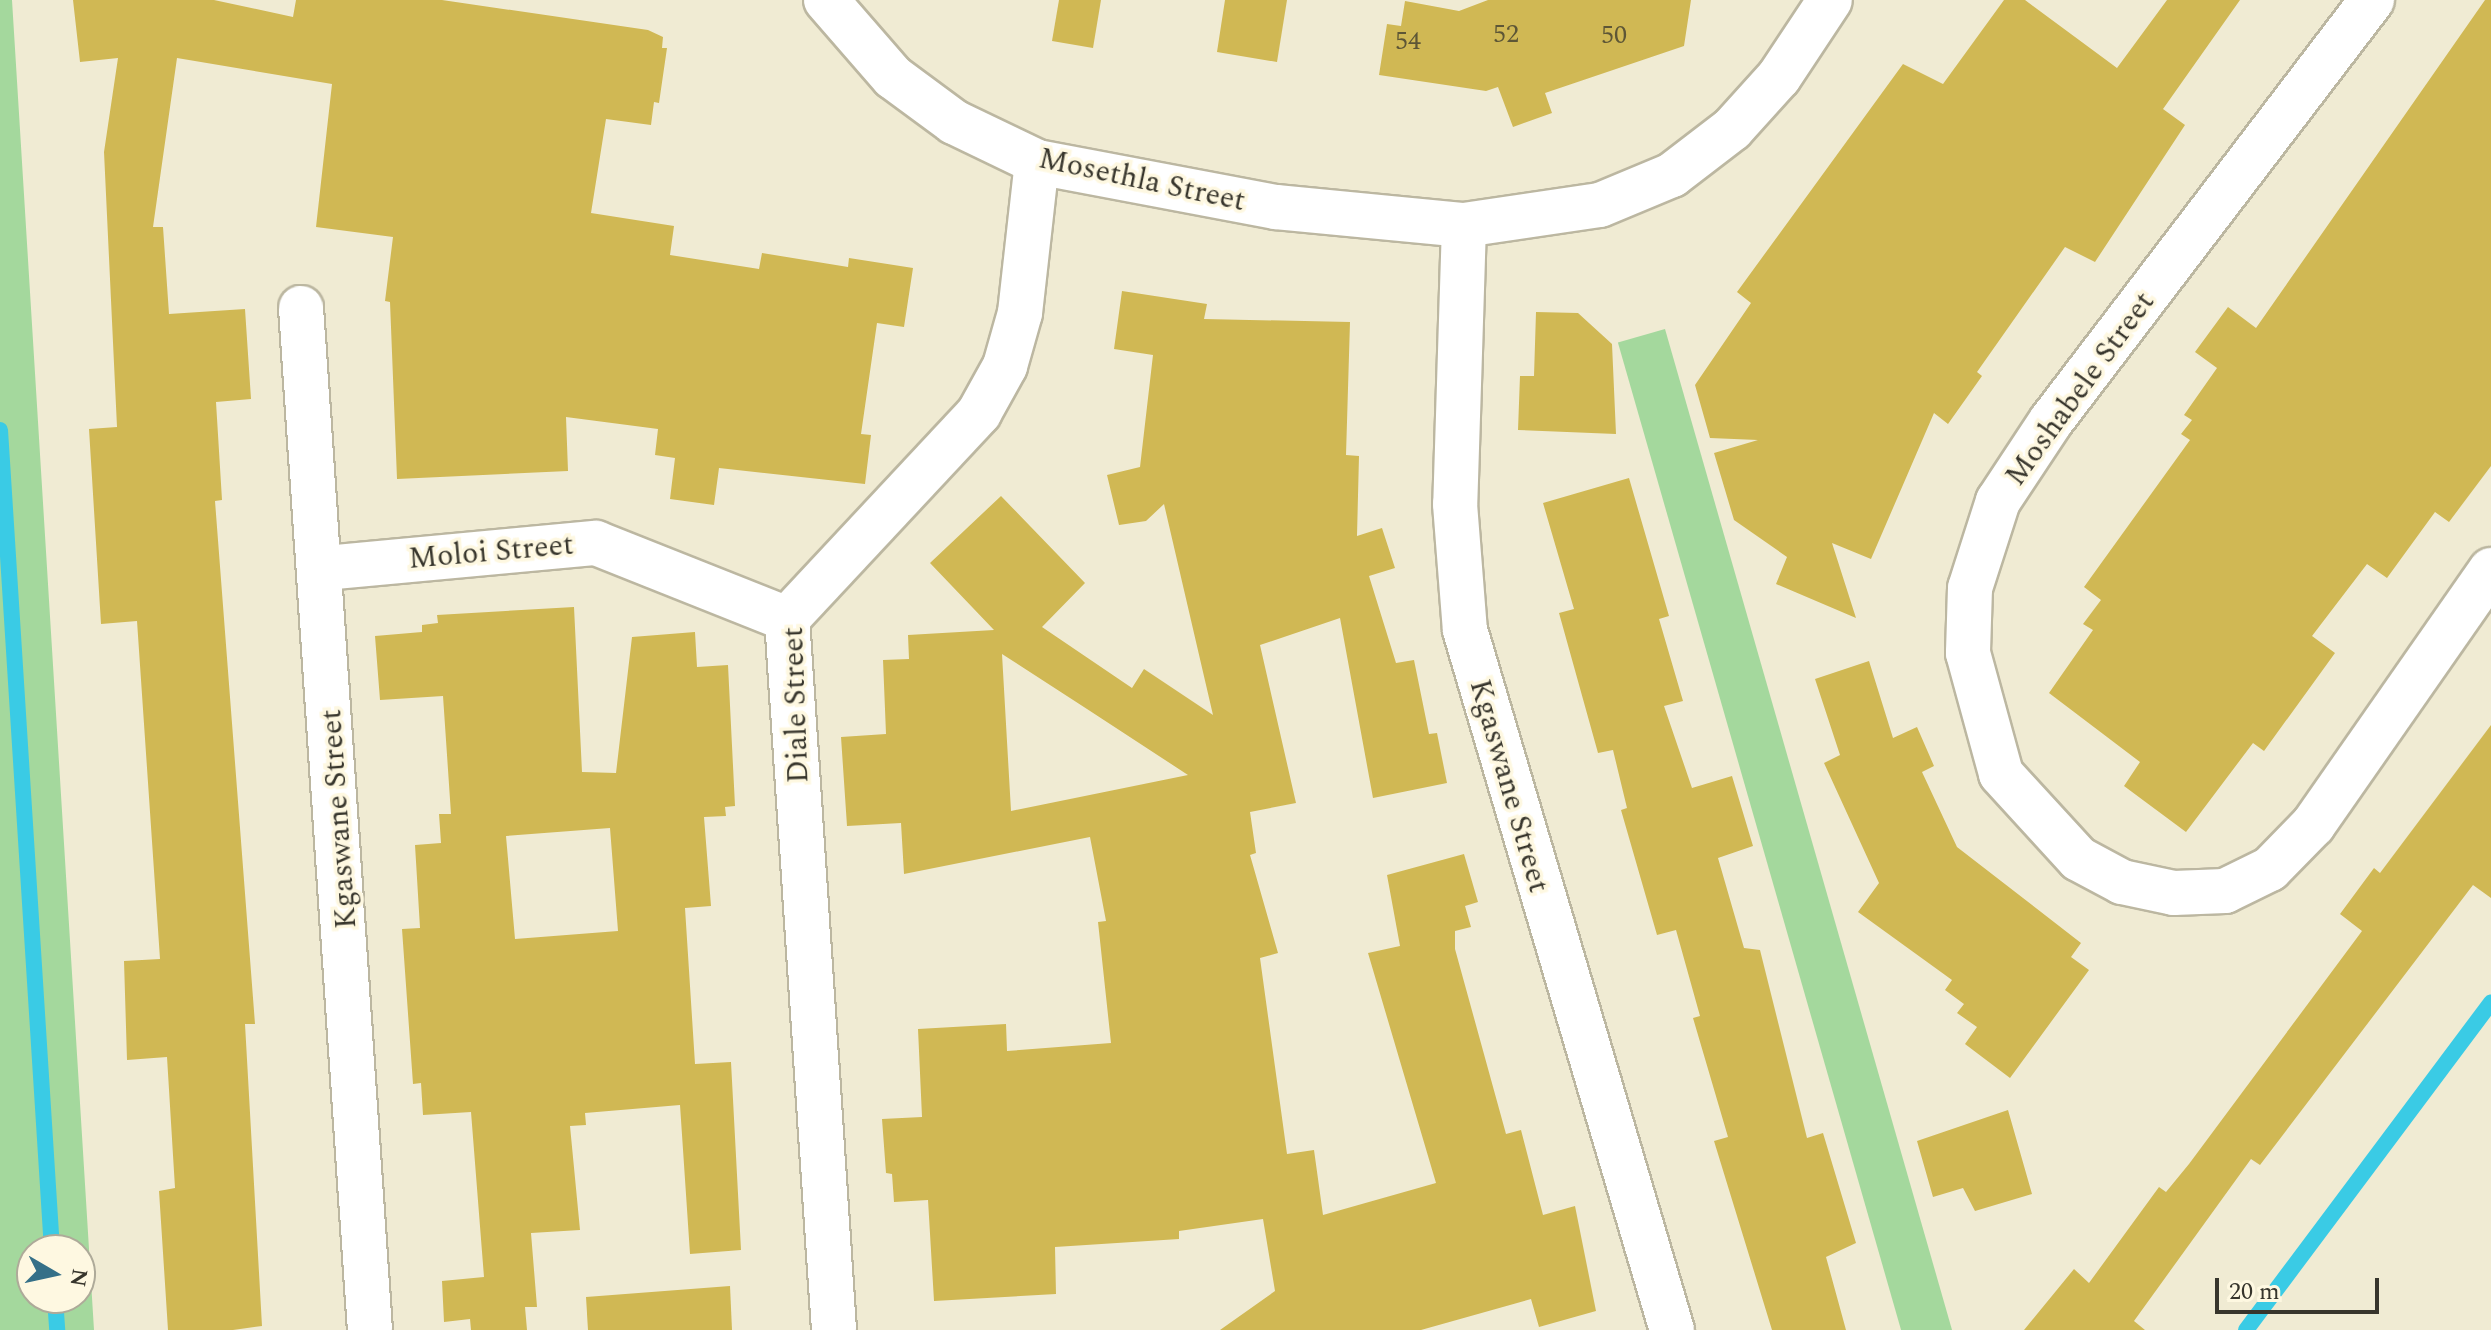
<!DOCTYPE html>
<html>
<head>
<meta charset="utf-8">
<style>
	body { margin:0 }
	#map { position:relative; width:2491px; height:1330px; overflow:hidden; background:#f0ebd3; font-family:Spectral,serif }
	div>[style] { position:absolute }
	.green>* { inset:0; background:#a4d89d; transform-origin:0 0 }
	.stream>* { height:16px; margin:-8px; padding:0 8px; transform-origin:8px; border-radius:8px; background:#3acbe5 }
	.building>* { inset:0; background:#d0b854 }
	.roads { filter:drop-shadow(2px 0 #bcb7a1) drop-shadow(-2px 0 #bcb7a1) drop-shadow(0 2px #bcb7a1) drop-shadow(0 -2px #bcb7a1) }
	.minor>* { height:44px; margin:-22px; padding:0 22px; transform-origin:22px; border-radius:22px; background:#fff }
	span { translate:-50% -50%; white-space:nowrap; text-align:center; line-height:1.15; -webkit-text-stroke:7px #fef8e1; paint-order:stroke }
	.number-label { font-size:26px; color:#5d5636 }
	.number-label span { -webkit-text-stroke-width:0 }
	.street-label { font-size:30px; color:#37352c }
	.north { position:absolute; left:16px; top:1234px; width:80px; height:80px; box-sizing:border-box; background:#fef8e1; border:2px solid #aeaa99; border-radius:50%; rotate:99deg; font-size:22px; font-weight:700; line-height:32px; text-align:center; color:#37352c }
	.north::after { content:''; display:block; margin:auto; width:28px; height:36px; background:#357088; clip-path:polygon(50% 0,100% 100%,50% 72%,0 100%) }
	.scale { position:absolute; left:2215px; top:1278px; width:164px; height:36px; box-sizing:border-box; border:4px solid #37352c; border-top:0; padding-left:10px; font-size:24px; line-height:28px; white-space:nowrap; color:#37352c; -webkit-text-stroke:6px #fef8e1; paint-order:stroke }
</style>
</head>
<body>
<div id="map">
	<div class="green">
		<i style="clip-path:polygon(evenodd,0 0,12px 0,94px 1330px,0 1330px,0 0,80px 1250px,80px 1298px,32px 1298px,32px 1250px,80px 1250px)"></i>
		<i style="left:1665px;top:329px;width:1044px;height:49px;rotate:74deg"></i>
	</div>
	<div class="stream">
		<i style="left:0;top:430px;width:822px;rotate:86.37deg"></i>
		<i style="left:55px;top:1298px;width:32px;rotate:86deg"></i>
		<i style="left:2246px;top:1330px;width:409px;rotate:-53.2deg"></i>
	</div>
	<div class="building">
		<i style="clip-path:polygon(73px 0,214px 0,293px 17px,296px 0,442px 0,648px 30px,663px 37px,662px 48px,667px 48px,659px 103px,654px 102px,651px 125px,606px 119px,591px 213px,674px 226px,670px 255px,759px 269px,762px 253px,848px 267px,849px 258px,913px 268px,904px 327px,877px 323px,861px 434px,871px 435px,865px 484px,719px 468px,714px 505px,670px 499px,675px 458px,655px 455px,658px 429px,566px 417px,568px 471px,397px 479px,390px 302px,385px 301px,393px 237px,316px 227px,332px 84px,177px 58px,153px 227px,163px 227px,169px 314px,245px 309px,251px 399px,216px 402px,222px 500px,215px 501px,255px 1024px,245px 1024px,262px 1326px,233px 1330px,168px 1330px,159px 1191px,175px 1188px,167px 1057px,127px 1060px,124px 961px,160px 959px,137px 621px,101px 624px,89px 429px,117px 427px,104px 152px,118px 58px,80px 62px)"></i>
		<i style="clip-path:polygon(1059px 0,1101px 0,1093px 48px,1052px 41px)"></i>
		<i style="clip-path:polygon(1225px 0,1287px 0,1277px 62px,1217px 52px)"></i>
		<i style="clip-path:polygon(1488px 0,1691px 0,1684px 46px,1545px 93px,1552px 113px,1513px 127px,1498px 87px,1486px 91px,1379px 75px,1387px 24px,1401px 26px,1405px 1px,1459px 11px)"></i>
		<i style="clip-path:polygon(2004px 0,2025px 0,2117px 68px,2167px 0,2240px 0,2163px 109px,2185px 125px,2095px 262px,2065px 247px,1977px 372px,1982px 376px,1948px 424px,1934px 413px,1871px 559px,1832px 543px,1856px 618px,1776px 584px,1787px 557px,1734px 520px,1714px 453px,1758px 440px,1710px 438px,1695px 385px,1751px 303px,1737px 292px,1903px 64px,1943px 84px)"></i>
		<i style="clip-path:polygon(2485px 0,2491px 0,2491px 466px,2449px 522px,2435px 512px,2387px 578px,2367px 564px,2312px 636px,2335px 653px,2264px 751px,2253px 743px,2186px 832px,2124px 786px,2140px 762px,2049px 693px,2093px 630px,2083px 624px,2101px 600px,2084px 587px,2190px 440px,2181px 434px,2192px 420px,2184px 415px,2217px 368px,2195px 352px,2228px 307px,2256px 328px)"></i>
		<i style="clip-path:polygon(evenodd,1122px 291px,1207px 304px,1204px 319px,1350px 322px,1346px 455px,1359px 456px,1357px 536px,1382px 528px,1395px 568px,1369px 576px,1396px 663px,1414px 660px,1429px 734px,1437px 733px,1447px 783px,1373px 798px,1340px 618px,1260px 645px,1296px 803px,1250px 812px,1256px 853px,1250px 855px,1278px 953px,1260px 958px,1287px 1154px,1314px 1150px,1323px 1215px,1436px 1183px,1368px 953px,1400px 946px,1387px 875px,1464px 854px,1478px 902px,1465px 906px,1471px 927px,1455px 931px,1455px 949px,1506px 1134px,1521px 1130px,1543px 1215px,1575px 1206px,1596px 1311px,1539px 1327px,1531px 1299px,1421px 1330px,1220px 1330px,1275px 1291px,1263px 1219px,1179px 1231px,1179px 1239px,1055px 1247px,1056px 1294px,934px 1301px,928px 1200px,894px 1202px,892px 1174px,886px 1173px,882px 1119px,922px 1117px,918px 1029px,1006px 1024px,1007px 1051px,1111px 1043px,1098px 922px,1106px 921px,1090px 837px,904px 874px,901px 823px,847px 826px,841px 737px,886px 734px,883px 660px,909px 659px,908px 635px,994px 630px,930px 563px,1001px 496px,1085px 583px,1042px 627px,1132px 688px,1144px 669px,1213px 715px,1164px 504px,1146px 521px,1119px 525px,1107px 475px,1140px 467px,1153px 355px,1114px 349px,1122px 291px,1002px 654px,1087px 709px,1188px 775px,1011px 811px,1002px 654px)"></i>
		<i style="clip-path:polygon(1536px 312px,1578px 313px,1612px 344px,1616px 434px,1518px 430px,1520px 376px,1534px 376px)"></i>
		<i style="clip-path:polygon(1629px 478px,1669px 616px,1659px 619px,1683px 701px,1664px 706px,1692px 788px,1732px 776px,1753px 846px,1718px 858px,1744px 948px,1760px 950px,1807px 1138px,1823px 1133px,1856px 1243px,1826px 1257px,1846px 1330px,1772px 1330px,1714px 1141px,1728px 1137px,1693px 1018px,1700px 1016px,1676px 930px,1657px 935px,1621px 810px,1627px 808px,1613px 750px,1598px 753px,1559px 613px,1574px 609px,1543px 503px)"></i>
		<i style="clip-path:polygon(evenodd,574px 607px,582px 772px,616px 773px,632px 637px,695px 632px,697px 667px,728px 665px,735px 806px,725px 807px,726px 816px,704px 817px,711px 906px,685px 908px,695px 1064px,731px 1062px,741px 1250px,690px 1254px,680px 1105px,585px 1113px,586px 1125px,570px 1126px,580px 1230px,531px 1233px,537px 1307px,525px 1307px,527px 1330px,471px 1330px,470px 1319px,444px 1322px,442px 1281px,484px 1277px,471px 1112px,423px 1115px,421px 1083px,413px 1084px,402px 929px,420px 928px,415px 845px,441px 843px,439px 814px,451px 814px,443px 696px,380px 700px,375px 636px,422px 632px,422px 625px,438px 623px,437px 615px,574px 607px,610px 828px,618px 931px,515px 939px,506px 836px,610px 828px)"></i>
		<i style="clip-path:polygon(1869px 661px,1893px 738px,1917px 727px,1934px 766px,1922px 772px,1957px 847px,2081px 943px,2071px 957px,2089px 970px,2010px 1078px,1965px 1044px,1977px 1027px,1957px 1013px,1964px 1004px,1945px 990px,1952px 980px,1858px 912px,1879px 883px,1824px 763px,1840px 755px,1815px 679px)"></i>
		<i style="clip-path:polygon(2491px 725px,2491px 898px,2473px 885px,2260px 1165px,2251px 1159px,2134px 1321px,2145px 1330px,2024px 1330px,2074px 1269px,2089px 1283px,2159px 1187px,2166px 1192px,2189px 1164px,2362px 931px,2340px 914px,2374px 868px,2380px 873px)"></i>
		<i style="clip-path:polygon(2008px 1110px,2032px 1194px,1975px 1211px,1963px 1188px,1933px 1197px,1917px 1141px)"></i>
		<i style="clip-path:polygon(730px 1286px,732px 1330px,588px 1330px,586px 1297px)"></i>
	</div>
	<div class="roads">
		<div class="minor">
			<i style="left:826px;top:0;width:102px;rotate:49deg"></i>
			<i style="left:893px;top:77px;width:76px;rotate:36.4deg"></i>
			<i style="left:954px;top:122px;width:92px;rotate:25.7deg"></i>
			<i style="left:1037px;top:162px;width:243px;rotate:10.7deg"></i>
			<i style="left:1276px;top:207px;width:189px;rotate:5.5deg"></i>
			<i style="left:1464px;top:225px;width:137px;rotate:-8.4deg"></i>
			<i style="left:1600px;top:205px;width:78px;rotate:-22.6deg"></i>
			<i style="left:1672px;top:175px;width:76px;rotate:-37.5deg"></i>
			<i style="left:1732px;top:129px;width:70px;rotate:-47.9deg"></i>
			<i style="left:1779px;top:77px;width:92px;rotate:-56.5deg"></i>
			<i style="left:2372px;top:0;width:529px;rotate:127.32deg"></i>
			<i style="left:2051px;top:421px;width:96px;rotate:123.5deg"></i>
			<i style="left:1998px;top:501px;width:91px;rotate:107.8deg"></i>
			<i style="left:1970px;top:588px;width:65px;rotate:91.8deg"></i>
			<i style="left:1968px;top:653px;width:125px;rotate:74.7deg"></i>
			<i style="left:2001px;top:774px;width:115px;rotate:47.5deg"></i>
			<i style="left:2079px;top:859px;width:49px;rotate:28.1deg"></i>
			<i style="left:2122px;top:882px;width:53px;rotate:11.9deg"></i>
			<i style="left:2174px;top:893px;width:51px;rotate:-2.2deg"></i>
			<i style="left:2225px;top:891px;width:50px;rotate:-26.1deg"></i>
			<i style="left:2270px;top:869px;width:62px;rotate:-45.7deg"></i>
			<i style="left:2313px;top:825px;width:311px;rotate:-55.1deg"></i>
			<i style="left:1464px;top:225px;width:279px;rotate:91.8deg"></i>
			<i style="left:1455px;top:504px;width:126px;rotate:85.5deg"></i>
			<i style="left:1465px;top:630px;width:730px;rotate:73.53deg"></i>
			<i style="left:301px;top:308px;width:1024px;rotate:86.14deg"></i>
			<i style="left:324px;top:568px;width:273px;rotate:-5.3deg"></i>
			<i style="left:596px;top:543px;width:206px;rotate:21.7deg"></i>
			<i style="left:834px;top:1330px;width:713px;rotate:-93.78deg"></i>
			<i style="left:787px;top:619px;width:282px;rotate:-47deg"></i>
			<i style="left:979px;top:413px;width:54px;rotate:-61deg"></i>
			<i style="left:1005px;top:366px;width:55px;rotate:-74.2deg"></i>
			<i style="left:1020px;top:313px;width:152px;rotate:-83.6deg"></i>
		</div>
	</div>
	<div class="number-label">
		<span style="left:1506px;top:35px">52</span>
		<span style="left:1614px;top:36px">50</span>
		<span style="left:1408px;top:42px">54</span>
	</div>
	<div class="street-label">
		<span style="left:1142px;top:180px;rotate:12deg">Mosethla Street</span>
		<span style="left:2080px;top:389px;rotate:-54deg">Moshabele Street</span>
		<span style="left:491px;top:552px;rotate:-5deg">Moloi Street</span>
		<span style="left:796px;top:705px;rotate:-92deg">Diale Street</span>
		<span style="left:1509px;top:786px;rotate:74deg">Kgaswane Street</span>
		<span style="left:339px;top:819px;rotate:-94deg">Kgaswane Street</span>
	</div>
	<div class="north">N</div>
	<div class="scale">20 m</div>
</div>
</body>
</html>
